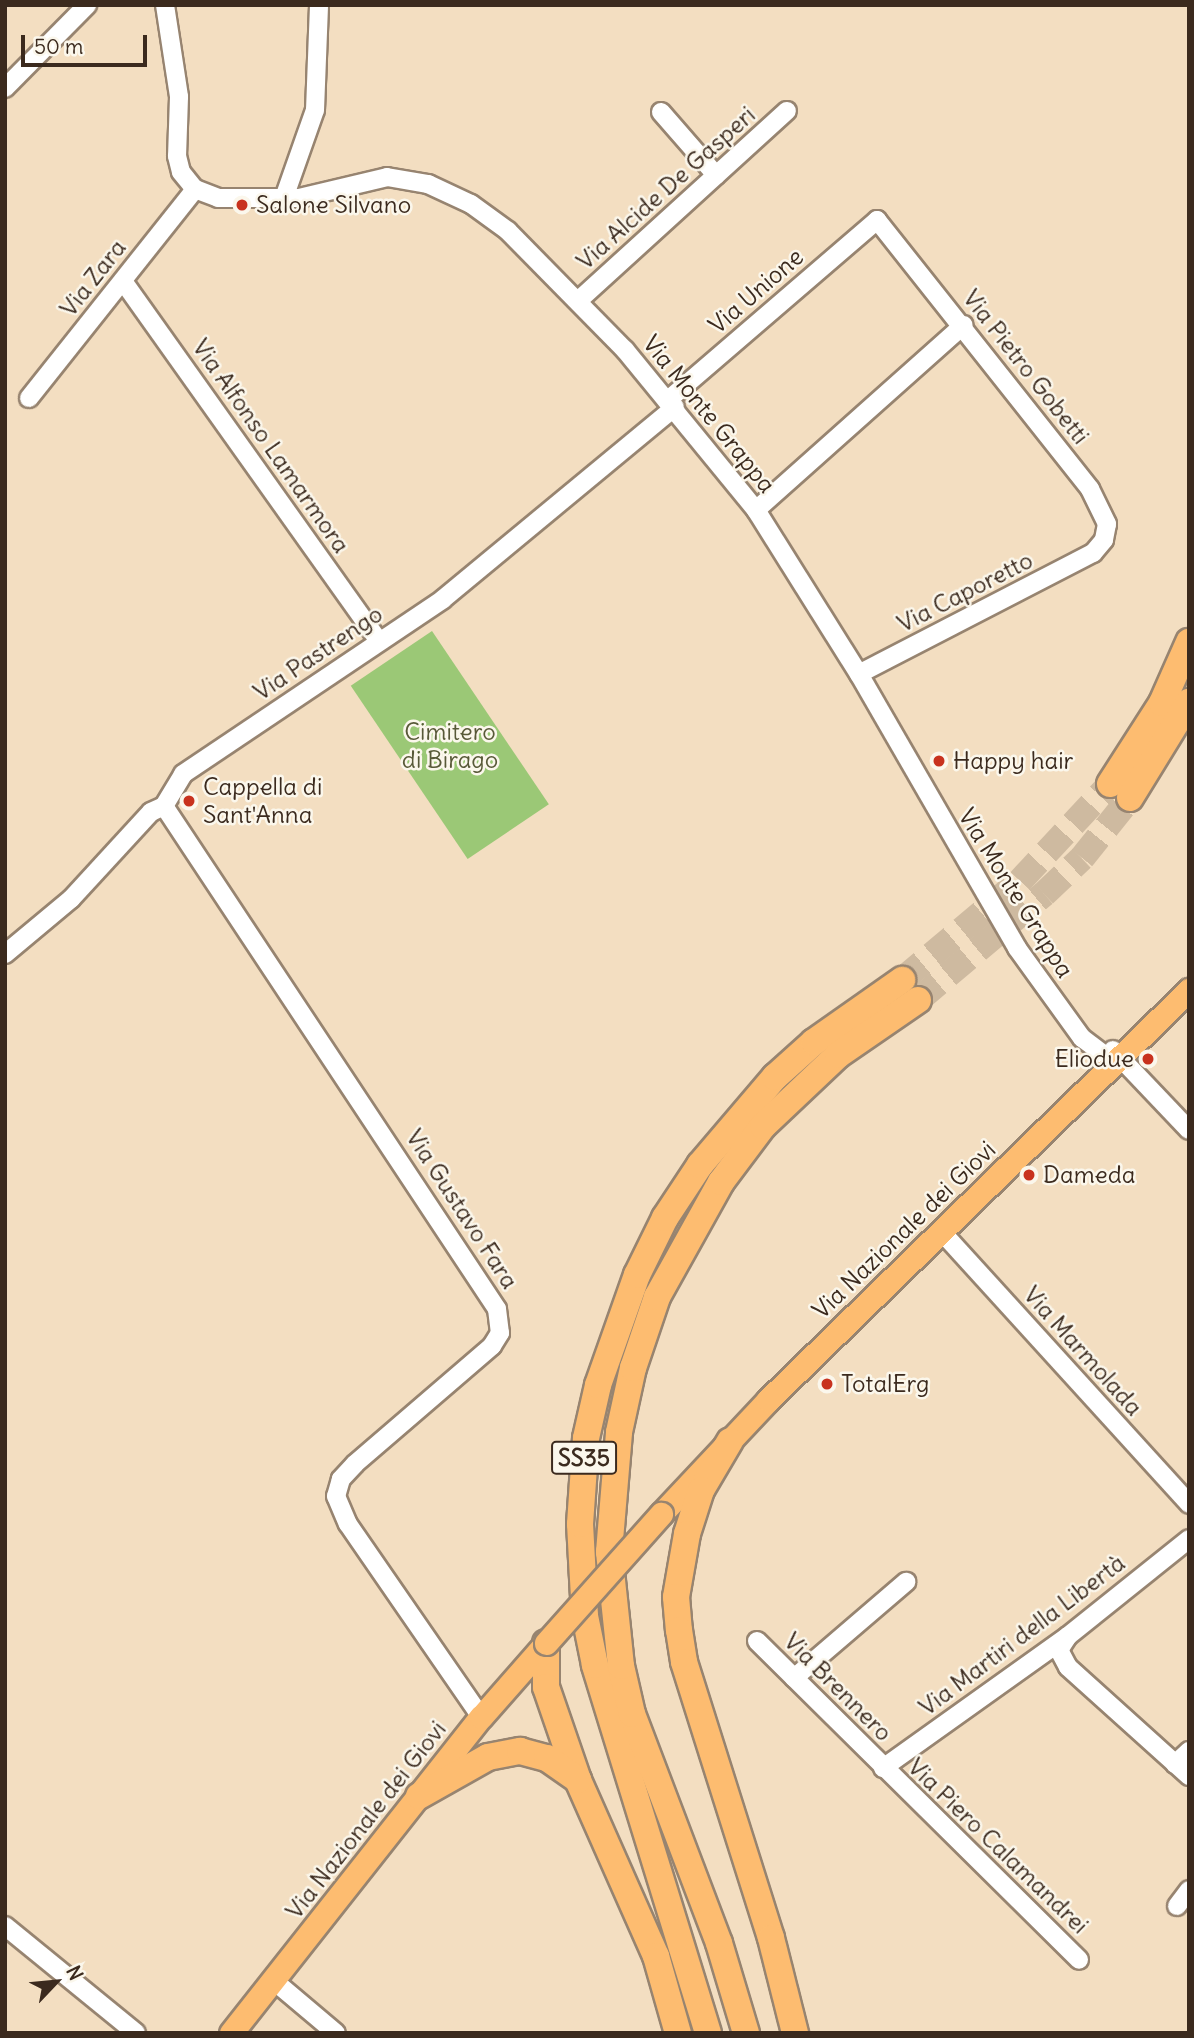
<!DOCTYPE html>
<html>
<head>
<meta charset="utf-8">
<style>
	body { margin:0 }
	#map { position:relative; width:1194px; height:2038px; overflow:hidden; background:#f3dec1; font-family:Delius,sans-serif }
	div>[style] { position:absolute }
	.green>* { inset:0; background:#9bc876; transform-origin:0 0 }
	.highway-tunnel>* { height:26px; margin-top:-13px; transform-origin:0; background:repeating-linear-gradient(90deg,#cebaa0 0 26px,transparent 0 39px) }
	.roads { filter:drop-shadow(2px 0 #978470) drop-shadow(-2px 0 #978470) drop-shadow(0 2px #978470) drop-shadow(0 -2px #978470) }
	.minor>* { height:18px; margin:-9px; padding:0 9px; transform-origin:9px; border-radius:9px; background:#fff }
	.major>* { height:23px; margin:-11.5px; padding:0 11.5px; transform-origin:11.5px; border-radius:11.5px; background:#fdbc70 }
	.highway>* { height:26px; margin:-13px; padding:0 13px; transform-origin:13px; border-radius:13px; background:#fdbc70 }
	.bridges { filter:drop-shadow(2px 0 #978470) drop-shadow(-2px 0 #978470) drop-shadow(0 2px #978470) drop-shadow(0 -2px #978470) }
	.major-bridge>* { height:23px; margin:-11.5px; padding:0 11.5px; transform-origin:11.5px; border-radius:11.5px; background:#fdbc70 }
	.dots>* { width:19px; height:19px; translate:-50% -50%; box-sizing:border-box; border:4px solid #fbf7ec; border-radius:50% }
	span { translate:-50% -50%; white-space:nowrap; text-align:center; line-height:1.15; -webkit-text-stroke:5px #fbf7ec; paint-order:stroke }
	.shield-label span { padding:2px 5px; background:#fbf7ec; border:2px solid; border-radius:5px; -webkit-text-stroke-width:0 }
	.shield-label { font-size:23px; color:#3b2a1e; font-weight:700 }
	.street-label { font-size:24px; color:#3b2a1e }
	.poi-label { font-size:24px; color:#3b2a1e }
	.left { translate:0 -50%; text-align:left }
	.right { translate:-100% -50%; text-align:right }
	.park-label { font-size:24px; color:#585938 }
	.frame { position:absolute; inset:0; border:7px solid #3b2a1e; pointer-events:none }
	.north { position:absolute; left:21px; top:1947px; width:70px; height:70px; -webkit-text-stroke:5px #fbf7ec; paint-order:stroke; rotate:64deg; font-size:19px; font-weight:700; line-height:28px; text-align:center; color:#3b2a1e }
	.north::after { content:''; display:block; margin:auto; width:24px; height:32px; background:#3b2a1e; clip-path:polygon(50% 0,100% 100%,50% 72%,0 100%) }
	.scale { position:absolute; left:21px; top:35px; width:126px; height:32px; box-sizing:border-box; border:4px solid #3b2a1e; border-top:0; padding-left:9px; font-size:21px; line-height:24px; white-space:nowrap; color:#3b2a1e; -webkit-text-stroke:5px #fbf7ec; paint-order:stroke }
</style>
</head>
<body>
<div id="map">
	<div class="green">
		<i style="left:432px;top:631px;width:209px;height:98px;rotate:56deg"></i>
	</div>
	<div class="highway-tunnel">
		<i style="left:902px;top:980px;width:154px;rotate:-40deg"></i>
		<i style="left:1020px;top:881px;width:132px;rotate:-47.1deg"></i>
		<i style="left:918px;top:1000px;width:165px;rotate:-40.1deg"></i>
		<i style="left:1044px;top:894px;width:52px;rotate:-43.5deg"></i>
		<i style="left:1082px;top:858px;width:77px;rotate:-51.3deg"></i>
	</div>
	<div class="roads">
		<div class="minor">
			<i style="left:165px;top:5px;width:93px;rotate:81.3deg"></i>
			<i style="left:179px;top:97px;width:59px;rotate:91.9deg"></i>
			<i style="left:177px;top:156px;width:16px;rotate:76deg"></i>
			<i style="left:181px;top:172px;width:22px;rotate:51deg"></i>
			<i style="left:195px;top:189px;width:25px;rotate:21deg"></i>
			<i style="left:218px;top:198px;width:81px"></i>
			<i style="left:299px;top:198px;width:90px;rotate:-13.4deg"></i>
			<i style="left:387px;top:177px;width:42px;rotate:9.7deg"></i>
			<i style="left:428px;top:184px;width:47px;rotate:24.9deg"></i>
			<i style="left:471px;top:204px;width:46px;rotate:36.1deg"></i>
			<i style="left:508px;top:231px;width:167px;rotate:45.5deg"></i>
			<i style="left:625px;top:350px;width:207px;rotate:50.7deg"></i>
			<i style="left:756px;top:510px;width:194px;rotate:57.9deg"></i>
			<i style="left:859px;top:674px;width:316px;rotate:60deg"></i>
			<i style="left:1017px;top:948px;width:111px;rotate:54.2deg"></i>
			<i style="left:1082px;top:1038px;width:26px;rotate:37deg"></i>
			<i style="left:1103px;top:1054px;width:17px;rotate:10deg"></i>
			<i style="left:5px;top:88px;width:117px;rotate:-45.3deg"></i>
			<i style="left:661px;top:112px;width:84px;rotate:48.9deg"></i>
			<i style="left:284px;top:198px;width:93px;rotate:-70.6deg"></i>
			<i style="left:315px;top:110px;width:105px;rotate:-87.8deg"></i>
			<i style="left:123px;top:281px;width:442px;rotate:54.6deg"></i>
			<i style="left:579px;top:300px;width:281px;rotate:-42.3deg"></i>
			<i style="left:29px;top:398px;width:267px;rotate:-51.5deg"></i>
			<i style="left:668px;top:400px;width:276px;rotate:-40.7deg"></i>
			<i style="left:877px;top:220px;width:343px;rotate:51.6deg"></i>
			<i style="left:1090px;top:489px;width:39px;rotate:64deg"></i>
			<i style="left:1107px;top:524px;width:16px;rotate:101deg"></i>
			<i style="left:1104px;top:540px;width:17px;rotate:130deg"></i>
			<i style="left:1093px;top:553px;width:263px;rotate:152.7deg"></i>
			<i style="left:756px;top:510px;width:278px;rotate:-41.7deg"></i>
			<i style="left:164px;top:806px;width:603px;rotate:56.49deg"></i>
			<i style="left:497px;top:1309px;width:24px;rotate:83deg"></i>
			<i style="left:500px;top:1333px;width:15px;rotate:122deg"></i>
			<i style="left:492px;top:1346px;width:181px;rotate:139.3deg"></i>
			<i style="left:355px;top:1464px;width:21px;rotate:133deg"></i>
			<i style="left:341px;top:1479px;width:18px;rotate:106deg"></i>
			<i style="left:336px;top:1496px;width:30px;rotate:67deg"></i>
			<i style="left:348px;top:1524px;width:234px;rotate:55.4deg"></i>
			<i style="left:5px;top:954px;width:86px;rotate:-39.8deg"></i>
			<i style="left:71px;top:899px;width:118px;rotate:-47.4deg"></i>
			<i style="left:151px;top:812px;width:14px;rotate:-25deg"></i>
			<i style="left:164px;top:806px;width:37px;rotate:-59deg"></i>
			<i style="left:183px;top:774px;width:313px;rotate:-33.9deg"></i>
			<i style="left:443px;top:599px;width:301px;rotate:-39.6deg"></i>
			<i style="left:1113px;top:1050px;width:110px;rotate:46.5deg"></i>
			<i style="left:941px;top:1231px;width:369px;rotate:47.7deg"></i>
			<i style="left:1068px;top:1636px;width:17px;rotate:123deg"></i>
			<i style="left:1059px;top:1650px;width:19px;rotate:62deg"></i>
			<i style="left:1068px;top:1667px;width:163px;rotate:42deg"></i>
			<i style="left:757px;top:1641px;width:453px;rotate:44.7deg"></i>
			<i style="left:794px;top:1678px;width:148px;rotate:-40.6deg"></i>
			<i style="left:1175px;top:1764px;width:19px;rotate:-43deg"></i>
			<i style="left:883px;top:1768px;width:227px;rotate:-35.5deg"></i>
			<i style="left:1068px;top:1636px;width:155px;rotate:-38.7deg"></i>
			<i style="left:1177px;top:1906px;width:20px;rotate:-53deg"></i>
			<i style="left:5px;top:1926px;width:169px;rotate:39.2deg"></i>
			<i style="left:273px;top:1980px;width:82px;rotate:40.1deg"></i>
		</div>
		<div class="major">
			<i style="left:661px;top:1514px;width:156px;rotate:-46.8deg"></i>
			<i style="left:768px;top:1400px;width:588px;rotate:-44.24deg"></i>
			<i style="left:231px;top:2033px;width:403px;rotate:-51.7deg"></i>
			<i style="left:481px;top:1717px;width:98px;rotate:-48.7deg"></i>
		</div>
		<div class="highway">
			<i style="left:1110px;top:784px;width:96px;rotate:-57.3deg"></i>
			<i style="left:1162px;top:703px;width:67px;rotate:-66.1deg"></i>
			<i style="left:1130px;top:798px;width:113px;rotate:-58.4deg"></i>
			<i style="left:730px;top:1441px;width:57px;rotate:120.6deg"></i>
			<i style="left:701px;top:1490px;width:46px;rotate:107.7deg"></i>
			<i style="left:687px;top:1534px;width:64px;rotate:99.9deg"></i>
			<i style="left:676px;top:1597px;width:33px;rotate:85deg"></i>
			<i style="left:679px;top:1630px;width:32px;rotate:81deg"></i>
			<i style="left:684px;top:1662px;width:289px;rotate:72.5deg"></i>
			<i style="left:771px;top:1938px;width:98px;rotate:75.8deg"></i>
			<i style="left:546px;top:1643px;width:44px;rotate:90deg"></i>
			<i style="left:546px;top:1687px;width:98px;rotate:71deg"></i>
			<i style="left:578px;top:1780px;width:193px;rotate:66.1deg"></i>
			<i style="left:656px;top:1956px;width:80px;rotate:74.1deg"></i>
			<i style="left:419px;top:1796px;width:79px;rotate:-29.5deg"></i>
			<i style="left:488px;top:1757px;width:33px;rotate:-11deg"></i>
			<i style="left:520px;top:1751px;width:28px;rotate:15deg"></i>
			<i style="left:547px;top:1758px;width:38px;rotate:35deg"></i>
			<i style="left:708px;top:2033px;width:385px;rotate:-107.1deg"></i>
			<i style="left:595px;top:1665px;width:50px;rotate:-101.5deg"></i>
			<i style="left:585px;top:1616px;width:92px;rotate:-93.1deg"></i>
			<i style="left:580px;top:1524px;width:86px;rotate:-86deg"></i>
			<i style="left:586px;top:1438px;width:54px;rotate:-77.2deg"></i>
			<i style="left:598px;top:1385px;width:117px;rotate:-70.5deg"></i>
			<i style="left:637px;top:1275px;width:64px;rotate:-63.8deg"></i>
			<i style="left:665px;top:1218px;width:64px;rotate:-56.6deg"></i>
			<i style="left:700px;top:1165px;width:116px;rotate:-49.6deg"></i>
			<i style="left:775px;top:1077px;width:52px;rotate:-41.9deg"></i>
			<i style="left:814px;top:1042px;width:108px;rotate:-35.2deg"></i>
			<i style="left:746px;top:2033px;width:94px;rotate:-106.7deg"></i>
			<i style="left:719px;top:1943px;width:245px;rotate:-110.8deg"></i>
			<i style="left:632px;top:1714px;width:49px;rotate:-102.9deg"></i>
			<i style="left:621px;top:1666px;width:115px;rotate:-96deg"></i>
			<i style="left:609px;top:1552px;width:120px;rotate:-85.2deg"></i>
			<i style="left:619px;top:1432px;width:66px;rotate:-77.7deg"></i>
			<i style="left:633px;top:1368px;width:75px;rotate:-71.3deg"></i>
			<i style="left:657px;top:1297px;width:132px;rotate:-60.9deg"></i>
			<i style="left:721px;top:1182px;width:70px;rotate:-53.1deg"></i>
			<i style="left:763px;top:1126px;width:103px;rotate:-43.4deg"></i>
			<i style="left:838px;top:1055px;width:97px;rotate:-34.5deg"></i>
		</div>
	</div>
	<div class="bridges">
		<div class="major-bridge">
			<i style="left:546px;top:1643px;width:173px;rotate:-48.3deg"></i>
		</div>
	</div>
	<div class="dots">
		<i style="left:242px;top:205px;background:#c8321e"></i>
		<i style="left:939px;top:761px;background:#c8321e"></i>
		<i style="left:189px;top:801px;background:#c8321e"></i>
		<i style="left:1148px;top:1059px;background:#c8321e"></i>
		<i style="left:1029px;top:1175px;background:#c8321e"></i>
		<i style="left:827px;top:1384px;background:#c8321e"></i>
	</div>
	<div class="shield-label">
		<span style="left:584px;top:1458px">SS35</span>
	</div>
	<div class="street-label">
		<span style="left:666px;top:188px;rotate:-42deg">Via Alcide De Gasperi</span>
		<span style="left:93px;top:278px;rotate:-52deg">Via Zara</span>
		<span style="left:756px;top:291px;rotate:-41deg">Via Unione</span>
		<span style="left:1026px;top:367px;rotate:52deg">Via Pietro Gobetti</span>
		<span style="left:709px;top:414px;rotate:51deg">Via Monte Grappa</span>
		<span style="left:271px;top:446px;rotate:55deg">Via Alfonso Lamarmora</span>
		<span style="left:965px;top:592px;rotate:-27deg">Via Caporetto</span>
		<span style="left:318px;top:653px;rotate:-34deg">Via Pastrengo</span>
		<span style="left:1016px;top:893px;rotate:58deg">Via Monte Grappa</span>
		<span style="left:462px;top:1209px;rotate:57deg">Via Gustavo Fara</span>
		<span style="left:904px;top:1230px;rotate:-44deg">Via Nazionale dei Giovi</span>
		<span style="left:1083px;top:1351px;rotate:48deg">Via Marmolada</span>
		<span style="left:1022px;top:1635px;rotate:-37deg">Via Martiri della Libertà</span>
		<span style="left:838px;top:1687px;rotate:45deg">Via Brennero</span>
		<span style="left:366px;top:1820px;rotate:-52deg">Via Nazionale dei Giovi</span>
		<span style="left:998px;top:1846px;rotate:44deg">Via Piero Calamandrei</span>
	</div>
	<div class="poi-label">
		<span class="left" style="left:256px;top:205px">Salone Silvano</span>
		<span class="left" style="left:953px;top:761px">Happy hair</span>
		<span class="left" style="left:203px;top:801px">Cappella di<br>Sant'Anna</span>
		<span class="right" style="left:1134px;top:1059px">Eliodue</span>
		<span class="left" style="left:1043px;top:1175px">Dameda</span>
		<span class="left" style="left:841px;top:1384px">TotalErg</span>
	</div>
	<div class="park-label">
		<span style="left:450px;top:746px">Cimitero<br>di Birago</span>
	</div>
	<div class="frame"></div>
	<div class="north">N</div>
	<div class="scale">50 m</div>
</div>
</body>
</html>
